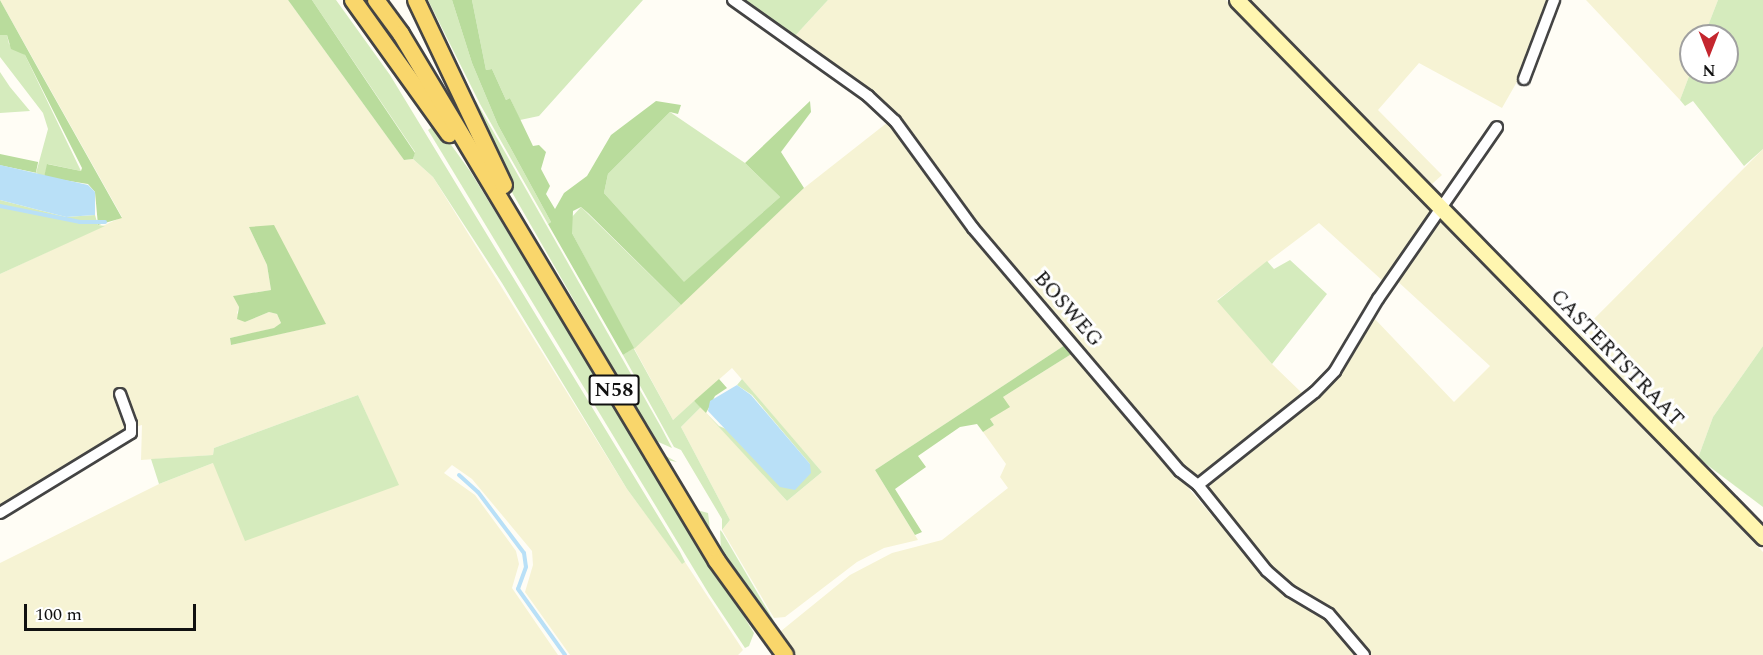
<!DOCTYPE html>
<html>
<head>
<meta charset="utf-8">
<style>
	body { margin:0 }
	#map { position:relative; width:1763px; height:655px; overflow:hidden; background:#fffdf5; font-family:Spectral,serif }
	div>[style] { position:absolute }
	.farmland>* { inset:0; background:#f6f3d4 }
	.green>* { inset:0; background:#d5ebbd }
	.forest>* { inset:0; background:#b9dc9c; transform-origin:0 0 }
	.water>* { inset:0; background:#b9e0f7 }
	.stream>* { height:4px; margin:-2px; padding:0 2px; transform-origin:2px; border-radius:2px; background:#b9e0f7 }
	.roads { filter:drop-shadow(2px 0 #444) drop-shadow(-2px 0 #444) drop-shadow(0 2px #444) drop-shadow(0 -2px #444) }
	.minor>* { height:10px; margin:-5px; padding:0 5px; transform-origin:5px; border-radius:5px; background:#fff }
	.secondary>* { height:15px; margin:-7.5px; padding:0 7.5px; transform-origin:7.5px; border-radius:7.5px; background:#fff6b0 }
	.primary>* { height:16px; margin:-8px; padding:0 8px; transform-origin:8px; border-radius:8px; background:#f9d66b }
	span { translate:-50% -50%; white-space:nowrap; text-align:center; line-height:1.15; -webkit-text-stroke:6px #fff; paint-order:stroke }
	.shield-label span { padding:2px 4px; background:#fff; border:2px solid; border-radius:4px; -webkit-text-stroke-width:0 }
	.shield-label { font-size:20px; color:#111; font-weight:700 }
	.street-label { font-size:21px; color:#111 }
	.north { position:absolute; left:1679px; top:24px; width:60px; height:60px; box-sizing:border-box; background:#fff; border:2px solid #a0a0a0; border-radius:50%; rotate:180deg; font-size:16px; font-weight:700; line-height:24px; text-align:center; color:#111 }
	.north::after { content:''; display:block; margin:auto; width:21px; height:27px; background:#c4262e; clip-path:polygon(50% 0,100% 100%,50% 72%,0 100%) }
	.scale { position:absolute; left:24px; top:604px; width:172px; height:27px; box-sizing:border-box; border:3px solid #111; border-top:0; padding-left:8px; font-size:18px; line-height:21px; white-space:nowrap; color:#111; -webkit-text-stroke:4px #fff; paint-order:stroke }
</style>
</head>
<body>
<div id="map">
	<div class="farmland">
		<i style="clip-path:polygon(evenodd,0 0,288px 0,404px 160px,413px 159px,433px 177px,627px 489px,682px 563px,685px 562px,743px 650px,738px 655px,570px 655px,525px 592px,533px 565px,532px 551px,472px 479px,452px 465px,444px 473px,475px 495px,516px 551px,519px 564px,512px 588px,558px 655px,0 655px,0 563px,159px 484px,213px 463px,398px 485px,358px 395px,214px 448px,213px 455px,141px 460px,142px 425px,123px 430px,0 507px,0 274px,122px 217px,0 0,249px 227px,325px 324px,231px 345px,230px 338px,275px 328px,281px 323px,277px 314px,269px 312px,245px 322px,237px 313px,239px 307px,234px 296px,271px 290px,267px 265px,249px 227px)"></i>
		<i style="clip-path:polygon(828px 0,1226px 0,1429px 208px,1431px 216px,1384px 282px,1319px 223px,1217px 300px,1272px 364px,1303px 394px,1198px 476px,1187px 471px,967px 216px,900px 120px,794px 37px)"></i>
		<i style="clip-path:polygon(1250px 0,1551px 0,1522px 73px,1502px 108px,1419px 63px,1378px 110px,1442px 175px,1432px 184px)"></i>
		<i style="clip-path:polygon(1586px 0,1718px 0,1704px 36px,1691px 36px,1691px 71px,1680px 100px)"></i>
		<i style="clip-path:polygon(888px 122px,959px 221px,1065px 345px,875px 470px,918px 540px,884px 548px,857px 562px,785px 617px,774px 618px,722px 530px,730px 520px,681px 427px,701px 407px,787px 501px,822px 472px,732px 368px,673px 420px,634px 348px,804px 188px)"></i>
		<i style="clip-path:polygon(1763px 149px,1763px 346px,1713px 417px,1698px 458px,1579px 334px)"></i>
		<i style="clip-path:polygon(1438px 220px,1763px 552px,1763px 655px,1370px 655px,1330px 607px,1277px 578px,1212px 499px,1209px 488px,1215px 478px,1319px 393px,1373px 317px,1454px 402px,1490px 366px,1395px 279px)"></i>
		<i style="clip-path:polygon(1073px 353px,1255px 566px,1279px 589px,1323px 615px,1357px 655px,795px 655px,781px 631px,850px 575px,892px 553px,942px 540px,1008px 488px,1000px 477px,1006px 464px,983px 432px,994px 425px,990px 419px,1003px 397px)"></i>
	</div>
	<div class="green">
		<i style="clip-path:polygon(312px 0,336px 0,390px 75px,680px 552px,685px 562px,682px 564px,627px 489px,502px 283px,433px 177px,413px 159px,415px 152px)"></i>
		<i style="clip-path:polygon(428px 0,452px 0,472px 63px,498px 125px,551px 222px,548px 224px,480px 104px)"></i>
		<i style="clip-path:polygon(472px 0,643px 0,539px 116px,520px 120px,510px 98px,506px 100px,492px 69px,486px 70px)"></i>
		<i style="clip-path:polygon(742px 0,828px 0,794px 37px)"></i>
		<i style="clip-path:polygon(1718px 0,1763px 0,1763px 149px,1744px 166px,1693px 101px,1685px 106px,1680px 100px,1691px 71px,1727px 72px,1727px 36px,1704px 36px)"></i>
		<i style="clip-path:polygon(0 35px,7px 35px,9px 44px,25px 55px,81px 171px,48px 164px,44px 177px,36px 173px,48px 129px,43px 113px,0 57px)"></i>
		<i style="clip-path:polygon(0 72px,10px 87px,30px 111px,0 113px)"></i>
		<i style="clip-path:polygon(476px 101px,661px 427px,672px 448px,654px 440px,501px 173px,468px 105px)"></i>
		<i style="clip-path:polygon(670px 112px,745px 163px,780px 197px,684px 283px,604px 193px,608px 174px)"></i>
		<i style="clip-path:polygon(436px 124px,470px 171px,754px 633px,749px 646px,745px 648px,709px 594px,428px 130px)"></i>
		<i style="clip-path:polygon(0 200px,66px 217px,95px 215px,98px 225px,105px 226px,0 274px)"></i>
		<i style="clip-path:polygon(581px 207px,681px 305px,634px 349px,673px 420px,694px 401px,701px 407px,681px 427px,730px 520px,722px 530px,722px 519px,681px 450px,674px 447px,623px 355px,633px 348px,572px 233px,571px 218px)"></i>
		<i style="clip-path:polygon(1290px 260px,1327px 294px,1272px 364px,1217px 301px,1267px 261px,1274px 269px)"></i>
		<i style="clip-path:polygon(1763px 346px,1763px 507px,1698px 458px,1713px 417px)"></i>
		<i style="clip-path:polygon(742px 379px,822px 472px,787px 501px,706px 413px,719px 426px,810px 464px,752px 395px,737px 385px)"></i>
		<i style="clip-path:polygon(358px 395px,399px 485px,245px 541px,213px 463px,159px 484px,151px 459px,213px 455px,214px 448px)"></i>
		<i style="clip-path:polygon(662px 454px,677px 462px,667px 460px,697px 510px,708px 513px,711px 537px)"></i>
		<i style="clip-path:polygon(720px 530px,722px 532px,774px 621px,759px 610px,721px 551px)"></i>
	</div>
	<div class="forest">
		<i style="clip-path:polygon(0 0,35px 63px,122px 218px,98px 225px,95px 192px,88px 184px,44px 177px,47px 164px,81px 171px,82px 168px,25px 55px,11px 49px,7px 35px,0 35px)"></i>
		<i style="clip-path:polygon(288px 0,312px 0,415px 153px,413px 159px,404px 160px)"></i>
		<i style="clip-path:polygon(452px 0,472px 0,486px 70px,492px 69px,506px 100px,510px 98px,533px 146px,539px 145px,546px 152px,541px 169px,550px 186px,546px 194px,555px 209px,564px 193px,587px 176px,611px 135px,656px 101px,681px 105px,678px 114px,670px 112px,608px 174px,604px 193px,684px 282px,780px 197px,745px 163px,810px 101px,811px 112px,781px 152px,804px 188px,681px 305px,588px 213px,581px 207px,573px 211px,572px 233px,634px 348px,623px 355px,548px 224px,551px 222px,498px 125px,472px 63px)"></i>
		<i style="left:0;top:154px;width:39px;height:11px;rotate:12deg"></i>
		<i style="clip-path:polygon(274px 225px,326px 324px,231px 345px,230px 338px,274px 328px,281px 323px,277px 314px,269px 312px,245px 322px,237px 319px,239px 307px,233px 296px,271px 290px,267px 265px,249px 227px)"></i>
		<i style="clip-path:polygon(1065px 345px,1073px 353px,1003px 397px,1010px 407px,990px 419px,994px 425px,983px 432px,977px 424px,960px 427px,918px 456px,926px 467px,895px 489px,922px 532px,915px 535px,875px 470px)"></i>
		<i style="clip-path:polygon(719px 379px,727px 388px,715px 396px,706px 413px,694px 401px)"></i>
	</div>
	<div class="water">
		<i style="clip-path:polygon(0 165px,88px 185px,95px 192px,95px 215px,66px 217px,0 200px)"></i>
		<i style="clip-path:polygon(737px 385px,751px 395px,810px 464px,811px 473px,795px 490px,780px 487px,708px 411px,710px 401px)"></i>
	</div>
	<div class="stream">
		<i style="left:0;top:206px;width:82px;rotate:11.3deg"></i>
		<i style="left:80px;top:222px;width:25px"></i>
		<i style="left:459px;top:475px;width:25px;rotate:42deg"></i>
		<i style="left:478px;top:492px;width:76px;rotate:53deg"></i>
		<i style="left:524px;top:553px;width:14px;rotate:82deg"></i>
		<i style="left:526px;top:567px;width:23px;rotate:110deg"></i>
		<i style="left:518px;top:589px;width:81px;rotate:54.5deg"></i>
	</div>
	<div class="roads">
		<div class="minor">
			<i style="left:733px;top:0;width:166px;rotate:35.4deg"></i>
			<i style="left:868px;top:96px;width:37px;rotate:43deg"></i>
			<i style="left:895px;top:121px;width:132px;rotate:53.9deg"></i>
			<i style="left:973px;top:228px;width:319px;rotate:49.6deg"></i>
			<i style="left:1180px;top:471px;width:23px;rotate:38deg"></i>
			<i style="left:1198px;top:485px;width:110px;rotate:51.3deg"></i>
			<i style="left:1267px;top:571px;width:30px;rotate:41deg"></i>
			<i style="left:1290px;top:591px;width:45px;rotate:30.5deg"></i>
			<i style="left:1329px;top:614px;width:54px;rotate:49.5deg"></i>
			<i style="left:1524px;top:79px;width:85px;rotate:-69.2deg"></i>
			<i style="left:1198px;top:485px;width:149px;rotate:-38.5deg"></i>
			<i style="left:1315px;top:392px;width:29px;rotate:-46deg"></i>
			<i style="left:1335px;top:371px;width:84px;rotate:-59.2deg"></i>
			<i style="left:1378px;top:299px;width:209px;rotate:-55.3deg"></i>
			<i style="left:0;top:513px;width:153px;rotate:-31.4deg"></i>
			<i style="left:131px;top:433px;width:9px;rotate:-90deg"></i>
			<i style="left:131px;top:424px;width:32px;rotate:-110deg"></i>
		</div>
		<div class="secondary">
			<i style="left:1237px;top:0;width:752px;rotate:45.59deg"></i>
		</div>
		<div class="primary">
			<i style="left:353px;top:0;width:165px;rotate:54.4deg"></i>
			<i style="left:376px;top:0;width:42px;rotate:53.7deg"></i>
			<i style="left:401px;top:34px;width:614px;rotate:59.05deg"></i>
			<i style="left:717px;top:561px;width:116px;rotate:54.1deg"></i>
			<i style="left:416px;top:0;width:205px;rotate:64.6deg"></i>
		</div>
	</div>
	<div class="shield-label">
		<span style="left:614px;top:390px">N58</span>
	</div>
	<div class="street-label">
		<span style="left:1068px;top:309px;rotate:49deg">BOSWEG</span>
		<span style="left:1617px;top:358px;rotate:46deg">CASTERTSTRAAT</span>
	</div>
	<div class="north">N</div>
	<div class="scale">100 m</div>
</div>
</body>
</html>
